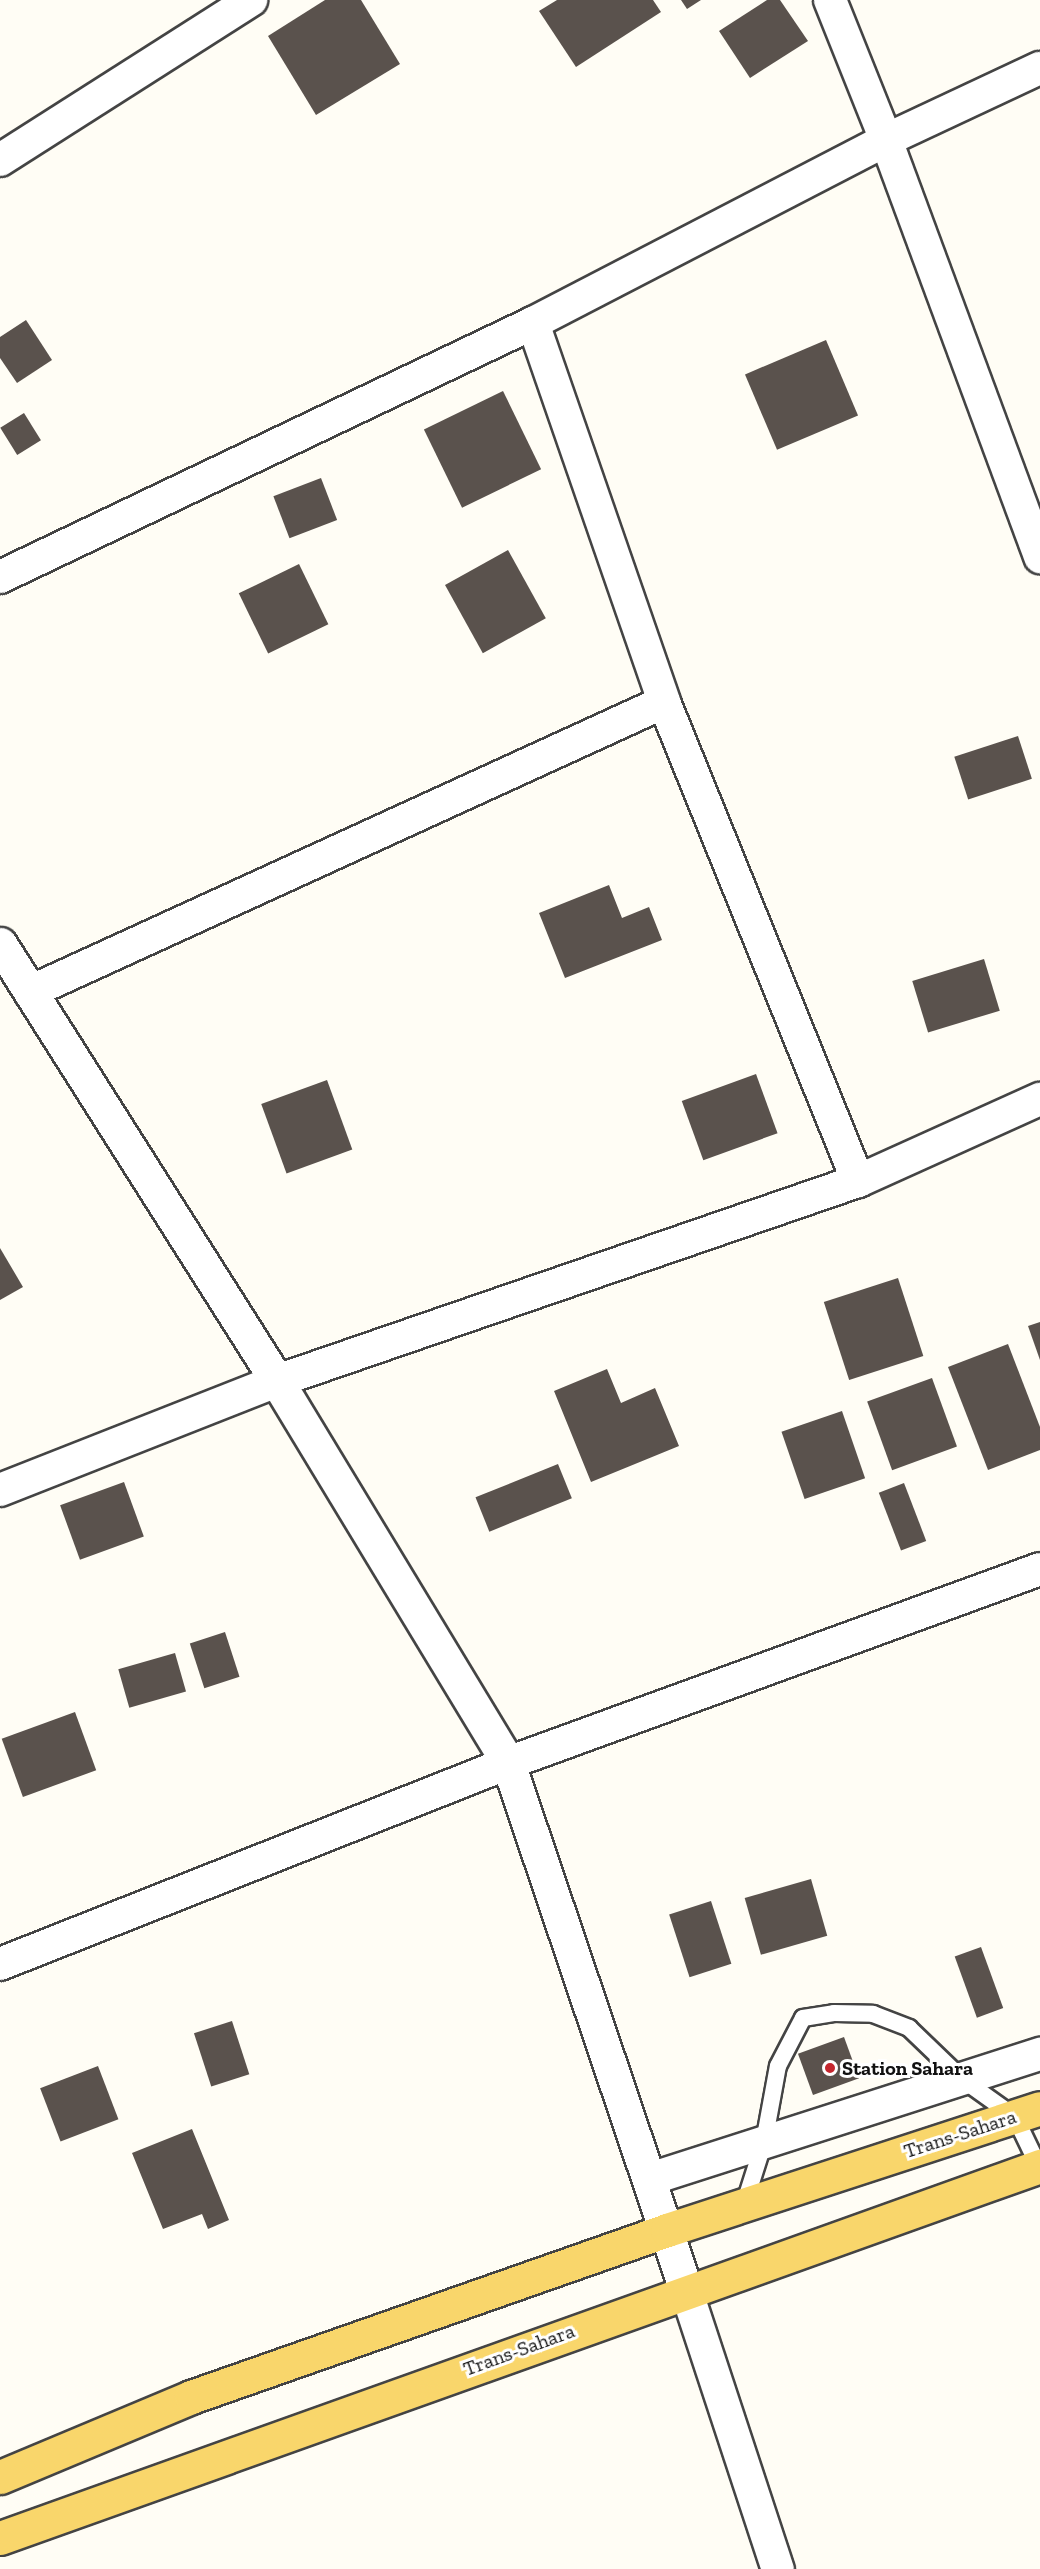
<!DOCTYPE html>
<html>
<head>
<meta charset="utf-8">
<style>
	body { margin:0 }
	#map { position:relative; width:1040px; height:2569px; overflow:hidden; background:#fffdf5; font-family:"Zilla Slab",serif }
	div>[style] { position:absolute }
	.building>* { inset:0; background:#5a524d; transform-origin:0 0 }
	.roads { filter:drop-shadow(2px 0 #444) drop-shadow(-2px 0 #444) drop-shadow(0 2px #444) drop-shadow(0 -2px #444) }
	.service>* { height:16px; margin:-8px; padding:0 8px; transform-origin:8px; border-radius:8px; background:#fff }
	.minor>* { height:32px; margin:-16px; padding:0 16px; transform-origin:16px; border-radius:16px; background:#fff }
	.tertiary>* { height:33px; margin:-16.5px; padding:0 16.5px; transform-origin:16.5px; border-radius:16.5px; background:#fff }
	.primary>* { height:33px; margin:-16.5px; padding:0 16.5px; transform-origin:16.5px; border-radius:16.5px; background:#f9d66b }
	.dots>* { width:16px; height:16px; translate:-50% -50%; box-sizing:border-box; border:3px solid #fff; border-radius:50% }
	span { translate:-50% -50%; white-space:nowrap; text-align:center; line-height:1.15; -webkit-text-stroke:6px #fff; paint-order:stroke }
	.poi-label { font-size:20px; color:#111; font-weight:700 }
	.left { translate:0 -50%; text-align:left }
	.street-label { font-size:20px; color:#111 }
</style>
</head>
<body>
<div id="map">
	<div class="building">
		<i style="clip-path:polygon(325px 0,361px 0,400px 64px,316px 115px,268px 36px)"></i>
		<i style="clip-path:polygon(557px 0,653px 0,661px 12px,576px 67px,539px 11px)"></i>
		<i style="clip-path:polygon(681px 0,701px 0,687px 9px)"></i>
		<i style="clip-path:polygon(767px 0,780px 0,808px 41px,750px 78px,719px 31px)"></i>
		<i style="clip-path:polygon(26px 320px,52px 360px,17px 383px,0 358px,0 337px)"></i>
		<i style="left:826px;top:340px;width:82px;height:88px;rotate:67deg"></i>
		<i style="left:503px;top:391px;width:87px;height:88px;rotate:64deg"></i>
		<i style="left:24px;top:413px;width:32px;height:28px;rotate:58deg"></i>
		<i style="left:321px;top:478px;width:45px;height:51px;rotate:69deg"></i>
		<i style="left:508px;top:550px;width:78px;height:72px;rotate:61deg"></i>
		<i style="left:299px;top:564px;width:67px;height:67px;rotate:64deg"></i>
		<i style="left:1018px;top:736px;width:45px;height:67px;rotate:72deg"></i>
		<i style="clip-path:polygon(609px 885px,622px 918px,649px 907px,662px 940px,565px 978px,539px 913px)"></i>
		<i style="left:984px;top:959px;width:54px;height:75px;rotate:73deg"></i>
		<i style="left:756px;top:1074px;width:63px;height:79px;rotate:70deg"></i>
		<i style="left:327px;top:1080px;width:74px;height:70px;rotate:70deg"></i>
		<i style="clip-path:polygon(0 1248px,23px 1287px,0 1300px)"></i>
		<i style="left:898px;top:1278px;width:82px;height:78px;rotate:72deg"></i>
		<i style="clip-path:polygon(1040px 1322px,1040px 1360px,1028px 1326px)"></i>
		<i style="clip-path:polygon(1008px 1344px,1040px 1427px,1040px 1450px,988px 1470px,948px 1367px)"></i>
		<i style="clip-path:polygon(607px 1369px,621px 1403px,655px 1388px,679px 1446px,591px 1482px,554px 1391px)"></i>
		<i style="left:932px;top:1378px;width:73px;height:69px;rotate:70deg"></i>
		<i style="left:842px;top:1411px;width:71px;height:64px;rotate:71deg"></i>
		<i style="left:558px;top:1464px;width:37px;height:89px;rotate:68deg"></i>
		<i style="left:124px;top:1482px;width:58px;height:68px;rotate:70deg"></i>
		<i style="left:904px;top:1483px;width:62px;height:27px;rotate:69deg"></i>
		<i style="left:225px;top:1632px;width:47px;height:37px;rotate:72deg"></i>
		<i style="left:175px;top:1653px;width:40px;height:59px;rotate:74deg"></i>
		<i style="left:75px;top:1712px;width:62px;height:78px;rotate:70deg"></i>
		<i style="left:811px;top:1879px;width:59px;height:69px;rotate:74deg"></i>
		<i style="left:711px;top:1901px;width:66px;height:44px;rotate:72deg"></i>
		<i style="left:981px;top:1947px;width:65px;height:28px;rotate:70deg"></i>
		<i style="left:232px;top:2021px;width:56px;height:40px;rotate:72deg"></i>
		<i style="left:844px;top:2037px;width:44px;height:49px;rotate:70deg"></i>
		<i style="left:98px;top:2066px;width:57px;height:62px;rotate:69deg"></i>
		<i style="clip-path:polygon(192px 2129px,229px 2220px,208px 2229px,202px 2214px,163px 2229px,132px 2153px)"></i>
	</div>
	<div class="roads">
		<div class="service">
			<i style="left:744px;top:2205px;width:66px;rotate:-72.4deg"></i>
			<i style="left:764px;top:2142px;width:77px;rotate:-79.6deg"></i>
			<i style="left:778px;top:2066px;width:54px;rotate:-62.5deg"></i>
			<i style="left:803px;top:2018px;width:31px;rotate:-9deg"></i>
			<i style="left:834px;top:2013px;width:39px;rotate:1deg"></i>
			<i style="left:873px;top:2014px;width:39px;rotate:21deg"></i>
			<i style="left:909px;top:2028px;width:74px;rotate:43.9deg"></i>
			<i style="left:962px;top:2079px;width:65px;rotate:35.6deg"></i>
			<i style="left:1015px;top:2117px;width:58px;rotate:64.3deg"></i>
		</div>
		<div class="minor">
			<i style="left:830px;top:0;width:151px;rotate:68.2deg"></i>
			<i style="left:886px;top:140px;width:445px;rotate:69.7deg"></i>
			<i style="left:0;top:160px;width:298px;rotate:-32.5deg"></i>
			<i style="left:533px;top:323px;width:401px;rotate:70.9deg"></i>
			<i style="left:664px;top:702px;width:517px;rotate:67.95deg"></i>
			<i style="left:0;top:577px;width:590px;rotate:-25.48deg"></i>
			<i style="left:533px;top:323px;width:398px;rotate:-27.4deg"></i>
			<i style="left:886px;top:140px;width:170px;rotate:-25.1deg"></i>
			<i style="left:30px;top:992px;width:697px;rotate:-24.58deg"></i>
			<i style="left:0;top:1490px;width:298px;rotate:-21.5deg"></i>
			<i style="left:277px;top:1381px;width:614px;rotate:-19deg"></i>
			<i style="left:858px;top:1181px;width:200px;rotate:-24.3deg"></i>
			<i style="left:0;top:1964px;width:546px;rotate:-21.59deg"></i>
			<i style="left:508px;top:1763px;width:566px;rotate:-20.03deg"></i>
			<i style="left:650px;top:2179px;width:410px;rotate:-17.8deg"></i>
			<i style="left:686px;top:2290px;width:294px;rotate:71.8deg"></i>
		</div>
		<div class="tertiary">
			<i style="left:0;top:944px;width:517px;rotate:57.63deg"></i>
			<i style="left:277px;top:1381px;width:446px;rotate:58.8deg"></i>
			<i style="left:508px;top:1763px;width:556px;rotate:71.34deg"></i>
		</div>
		<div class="primary">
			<i style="left:0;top:2477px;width:207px;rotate:-22.7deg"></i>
			<i style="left:191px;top:2397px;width:504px;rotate:-19.33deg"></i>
			<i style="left:667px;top:2230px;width:392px;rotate:-18.1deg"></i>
			<i style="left:0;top:2538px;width:1105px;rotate:-19.68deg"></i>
		</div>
	</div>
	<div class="dots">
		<i style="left:830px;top:2068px;background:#c4262e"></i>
	</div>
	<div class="poi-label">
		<span class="left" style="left:842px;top:2068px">Station Sahara</span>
	</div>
	<div class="street-label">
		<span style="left:960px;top:2134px;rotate:-18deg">Trans-Sahara</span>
		<span style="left:519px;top:2350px;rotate:-20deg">Trans-Sahara</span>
	</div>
</div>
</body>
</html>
